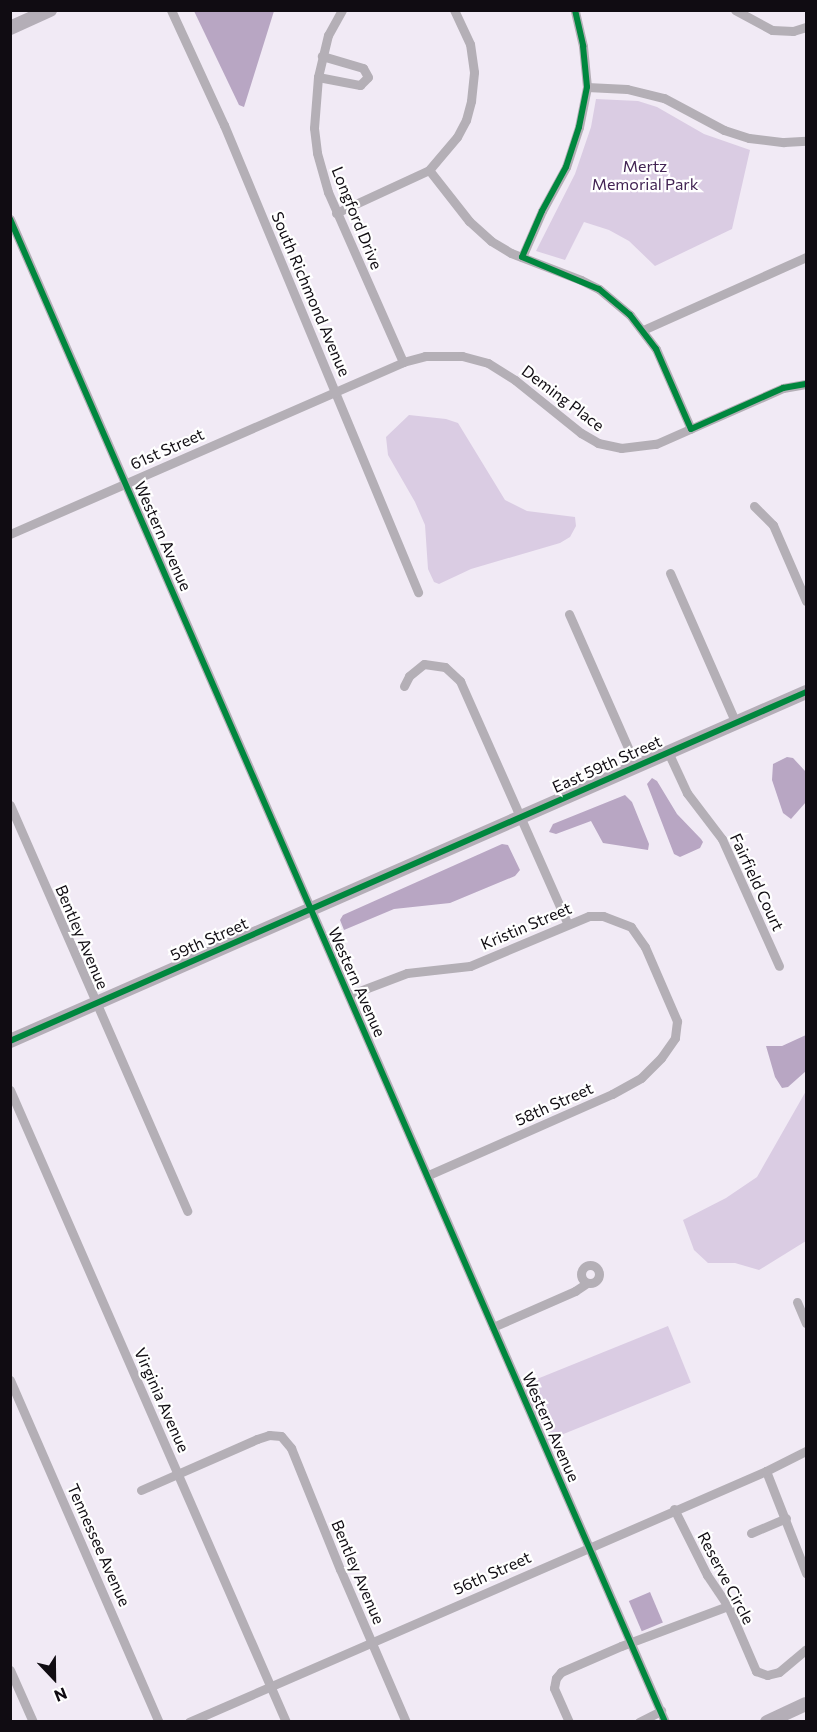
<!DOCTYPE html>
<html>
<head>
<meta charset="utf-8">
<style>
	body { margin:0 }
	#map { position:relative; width:817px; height:1732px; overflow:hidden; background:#f1eaf5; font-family:Commissioner,sans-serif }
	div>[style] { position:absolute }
	.green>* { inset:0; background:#dacce3; transform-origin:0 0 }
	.water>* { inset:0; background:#b8a6c3; transform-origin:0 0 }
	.street>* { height:9px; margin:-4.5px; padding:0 4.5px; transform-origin:4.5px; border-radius:4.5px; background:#b4afb6 }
	.street>.ring { margin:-4.5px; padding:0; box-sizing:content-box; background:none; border:9px solid #b4afb6; border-radius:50% }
	.secondary>* { height:14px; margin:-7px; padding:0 7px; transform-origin:7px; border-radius:7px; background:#b4aeb7 }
	.cycleway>* { height:6px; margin:-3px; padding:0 3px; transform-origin:3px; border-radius:3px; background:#00873e }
	span { translate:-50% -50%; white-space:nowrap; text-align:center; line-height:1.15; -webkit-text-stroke:4.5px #fff; paint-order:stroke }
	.park-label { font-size:16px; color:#422353 }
	.street-label { font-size:16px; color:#100c12 }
	.frame { position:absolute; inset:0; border:12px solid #100c12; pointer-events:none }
	.north { position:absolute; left:24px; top:1648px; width:60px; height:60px; -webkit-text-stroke:4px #fff; paint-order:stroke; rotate:158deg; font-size:16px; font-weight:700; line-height:24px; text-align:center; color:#100c12 }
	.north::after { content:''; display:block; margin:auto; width:21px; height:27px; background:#100c12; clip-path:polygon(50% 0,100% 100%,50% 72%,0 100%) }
</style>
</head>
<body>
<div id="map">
	<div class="green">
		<i style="clip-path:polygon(596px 99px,638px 101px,657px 107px,704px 134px,750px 150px,732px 229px,655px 266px,629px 241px,609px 230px,584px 222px,565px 260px,536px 251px,575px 174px,591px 127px)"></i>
		<i style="clip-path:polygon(409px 415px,446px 419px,458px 423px,505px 500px,527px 511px,575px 517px,576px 526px,570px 537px,560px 543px,471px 569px,439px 584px,434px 582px,428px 569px,425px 525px,415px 502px,388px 455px,386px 437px)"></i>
		<i style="clip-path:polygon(806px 1091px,806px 1241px,759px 1270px,735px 1263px,708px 1263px,694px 1250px,683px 1220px,726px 1198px,757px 1177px)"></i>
		<i style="left:668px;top:1326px;width:61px;height:156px;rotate:68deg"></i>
	</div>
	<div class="water">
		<i style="clip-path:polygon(194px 11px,274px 11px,244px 107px,239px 105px)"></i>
		<i style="clip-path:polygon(787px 757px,793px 758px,806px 772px,806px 802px,791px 819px,783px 813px,772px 780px,773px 764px)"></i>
		<i style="clip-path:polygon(652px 778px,657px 781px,677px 814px,701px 839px,703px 842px,700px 848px,680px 857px,674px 854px,647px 784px)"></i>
		<i style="clip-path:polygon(625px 795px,632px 802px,649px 844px,648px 850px,603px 843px,591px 821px,556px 834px,549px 832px,553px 824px)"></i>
		<i style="clip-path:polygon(502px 844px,508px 845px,520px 870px,515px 876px,450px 903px,394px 909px,344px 930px,340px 920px,343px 915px)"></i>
		<i style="clip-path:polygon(806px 1035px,806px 1071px,788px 1087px,782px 1088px,775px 1077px,766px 1046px,782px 1046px)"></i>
		<i style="left:650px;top:1592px;width:33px;height:23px;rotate:67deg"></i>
	</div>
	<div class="street">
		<i style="left:171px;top:10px;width:127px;rotate:65.3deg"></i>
		<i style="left:224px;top:125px;width:506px;rotate:67.44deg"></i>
		<i style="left:342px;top:10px;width:29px;rotate:119deg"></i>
		<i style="left:328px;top:35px;width:43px;rotate:103.4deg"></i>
		<i style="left:318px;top:77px;width:51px;rotate:94.5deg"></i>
		<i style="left:314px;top:128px;width:25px;rotate:83deg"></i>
		<i style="left:317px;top:153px;width:41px;rotate:74.2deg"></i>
		<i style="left:328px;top:192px;width:186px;rotate:66.2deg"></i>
		<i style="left:735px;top:10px;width:42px;rotate:28.4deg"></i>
		<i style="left:772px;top:30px;width:21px;rotate:3deg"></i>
		<i style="left:793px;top:31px;width:14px;rotate:-17deg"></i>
		<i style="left:318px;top:77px;width:43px;rotate:10.8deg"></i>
		<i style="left:360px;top:85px;width:11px;rotate:-45deg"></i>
		<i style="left:368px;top:77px;width:10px;rotate:-119deg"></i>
		<i style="left:363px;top:68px;width:43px;rotate:-163.7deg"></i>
		<i style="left:587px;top:87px;width:40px;rotate:2.9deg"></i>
		<i style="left:627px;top:89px;width:38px;rotate:14deg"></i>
		<i style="left:664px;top:98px;width:68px;rotate:28.1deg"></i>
		<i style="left:724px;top:130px;width:26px;rotate:18deg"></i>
		<i style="left:749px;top:138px;width:35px;rotate:7deg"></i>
		<i style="left:784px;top:142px;width:22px;rotate:-3deg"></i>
		<i style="left:429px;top:170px;width:65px;rotate:51.9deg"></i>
		<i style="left:469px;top:221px;width:30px;rotate:42deg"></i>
		<i style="left:491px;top:241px;width:23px;rotate:31deg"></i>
		<i style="left:511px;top:253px;width:75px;rotate:21.1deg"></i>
		<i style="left:581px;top:280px;width:20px;rotate:27deg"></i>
		<i style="left:599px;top:289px;width:40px;rotate:40deg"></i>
		<i style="left:630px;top:315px;width:43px;rotate:52.6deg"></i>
		<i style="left:656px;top:349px;width:87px;rotate:66.4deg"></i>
		<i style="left:336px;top:213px;width:102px;rotate:-24.8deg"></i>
		<i style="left:429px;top:170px;width:43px;rotate:-49.7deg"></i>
		<i style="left:457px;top:137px;width:19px;rotate:-62deg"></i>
		<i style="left:466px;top:120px;width:20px;rotate:-75deg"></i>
		<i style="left:471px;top:101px;width:29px;rotate:-84deg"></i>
		<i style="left:474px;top:72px;width:28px;rotate:-98deg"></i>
		<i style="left:470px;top:44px;width:38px;rotate:-115deg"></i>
		<i style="left:10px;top:219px;width:1640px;rotate:66.45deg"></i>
		<i style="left:522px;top:257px;width:50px;rotate:-66.5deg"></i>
		<i style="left:542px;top:211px;width:50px;rotate:-61.4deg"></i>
		<i style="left:566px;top:167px;width:42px;rotate:-72deg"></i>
		<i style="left:579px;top:127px;width:41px;rotate:-78.7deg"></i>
		<i style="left:587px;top:87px;width:41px;rotate:-95.6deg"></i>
		<i style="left:583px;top:46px;width:37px;rotate:-103deg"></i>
		<i style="left:643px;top:330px;width:179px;rotate:-24.1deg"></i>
		<i style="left:754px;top:506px;width:27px;rotate:45deg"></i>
		<i style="left:773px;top:525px;width:83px;rotate:66.5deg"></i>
		<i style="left:10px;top:534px;width:429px;rotate:-23.6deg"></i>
		<i style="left:403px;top:362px;width:23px;rotate:-15deg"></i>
		<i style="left:425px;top:356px;width:37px"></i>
		<i style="left:462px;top:356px;width:27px;rotate:15deg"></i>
		<i style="left:488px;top:363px;width:32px;rotate:32deg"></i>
		<i style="left:515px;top:380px;width:85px;rotate:38.8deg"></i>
		<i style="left:581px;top:433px;width:20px;rotate:30deg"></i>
		<i style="left:598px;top:443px;width:24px;rotate:12deg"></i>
		<i style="left:621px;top:448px;width:35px;rotate:-7deg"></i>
		<i style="left:656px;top:444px;width:139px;rotate:-23.8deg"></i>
		<i style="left:783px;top:388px;width:23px;rotate:-10deg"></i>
		<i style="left:670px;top:573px;width:164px;rotate:66.3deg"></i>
		<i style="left:569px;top:614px;width:166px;rotate:66.2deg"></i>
		<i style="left:404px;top:686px;width:11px;rotate:-63deg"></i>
		<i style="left:409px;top:676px;width:19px;rotate:-39deg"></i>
		<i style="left:424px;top:664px;width:21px;rotate:8deg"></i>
		<i style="left:445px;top:667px;width:21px;rotate:43deg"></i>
		<i style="left:460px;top:681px;width:265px;rotate:66.1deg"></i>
		<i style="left:668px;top:752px;width:45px;rotate:65.1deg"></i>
		<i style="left:687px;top:793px;width:58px;rotate:52.7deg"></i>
		<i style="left:722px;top:839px;width:139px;rotate:65.8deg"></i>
		<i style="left:10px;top:805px;width:443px;rotate:66.4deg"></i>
		<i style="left:349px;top:995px;width:62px;rotate:-20.8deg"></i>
		<i style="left:407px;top:973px;width:63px;rotate:-6.3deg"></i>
		<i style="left:470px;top:966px;width:129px;rotate:-22.8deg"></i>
		<i style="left:589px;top:916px;width:14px"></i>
		<i style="left:603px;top:916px;width:30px;rotate:21deg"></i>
		<i style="left:631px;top:927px;width:24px;rotate:55deg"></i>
		<i style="left:645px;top:947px;width:81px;rotate:66.6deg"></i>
		<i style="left:677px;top:1021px;width:17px;rotate:97deg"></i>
		<i style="left:675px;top:1038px;width:24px;rotate:125deg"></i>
		<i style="left:661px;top:1058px;width:28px;rotate:135deg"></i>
		<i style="left:641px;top:1078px;width:33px;rotate:151deg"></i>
		<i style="left:612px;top:1094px;width:201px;rotate:156.2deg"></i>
		<i style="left:10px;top:1090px;width:690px;rotate:66.41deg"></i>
		<i class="ring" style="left:581px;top:1265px;width:9px;height:9px"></i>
		<i style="left:797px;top:1302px;width:23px;rotate:67deg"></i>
		<i style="left:493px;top:1327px;width:90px;rotate:-23.7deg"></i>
		<i style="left:575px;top:1291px;width:14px;rotate:-34deg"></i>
		<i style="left:10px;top:1380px;width:373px;rotate:66.5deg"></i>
		<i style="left:766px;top:1471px;width:110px;rotate:68.6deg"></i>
		<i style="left:141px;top:1490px;width:127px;rotate:-23.7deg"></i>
		<i style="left:257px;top:1439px;width:13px;rotate:-18deg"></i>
		<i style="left:269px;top:1435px;width:12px;rotate:5deg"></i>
		<i style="left:281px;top:1436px;width:16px;rotate:50deg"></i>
		<i style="left:291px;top:1448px;width:131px;rotate:68deg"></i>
		<i style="left:340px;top:1569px;width:167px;rotate:66.7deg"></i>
		<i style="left:674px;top:1509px;width:74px;rotate:63.4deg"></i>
		<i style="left:707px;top:1575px;width:37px;rotate:56deg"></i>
		<i style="left:728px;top:1606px;width:71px;rotate:66.7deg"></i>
		<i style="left:756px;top:1671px;width:12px;rotate:20deg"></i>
		<i style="left:767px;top:1675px;width:12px;rotate:-14deg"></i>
		<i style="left:779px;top:1672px;width:35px;rotate:-40deg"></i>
		<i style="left:751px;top:1533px;width:38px;rotate:-23deg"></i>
		<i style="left:10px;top:1670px;width:57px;rotate:66.1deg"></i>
		<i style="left:189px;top:1722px;width:629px;rotate:-23.51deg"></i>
		<i style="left:766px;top:1471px;width:45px;rotate:-26.6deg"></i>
		<i style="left:569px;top:1722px;width:37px;rotate:-114deg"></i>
		<i style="left:554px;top:1688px;width:10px;rotate:-79deg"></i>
		<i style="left:556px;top:1678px;width:8px;rotate:-50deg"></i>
		<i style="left:561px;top:1672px;width:65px;rotate:-23.4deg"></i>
		<i style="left:621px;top:1646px;width:114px;rotate:-20.5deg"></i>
		<i style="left:639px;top:1722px;width:25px;rotate:-27deg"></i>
	</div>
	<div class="secondary">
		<i style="left:10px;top:28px;width:44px;rotate:-24.2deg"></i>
		<i style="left:10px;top:1041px;width:869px;rotate:-23.67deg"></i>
		<i style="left:767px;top:1722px;width:43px;rotate:-24.8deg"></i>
	</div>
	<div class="cycleway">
		<i style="left:575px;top:10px;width:37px;rotate:77deg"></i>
		<i style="left:583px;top:46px;width:41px;rotate:84.4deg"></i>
		<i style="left:587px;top:87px;width:41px;rotate:101.3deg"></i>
		<i style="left:579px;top:127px;width:42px;rotate:108deg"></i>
		<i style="left:566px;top:167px;width:50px;rotate:118.6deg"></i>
		<i style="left:542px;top:211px;width:50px;rotate:113.5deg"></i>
		<i style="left:522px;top:257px;width:83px;rotate:22.6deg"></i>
		<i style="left:599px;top:289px;width:40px;rotate:40deg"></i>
		<i style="left:630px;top:315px;width:43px;rotate:52.6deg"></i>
		<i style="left:656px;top:349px;width:87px;rotate:66.4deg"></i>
		<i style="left:691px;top:429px;width:101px;rotate:-24deg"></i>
		<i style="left:783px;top:388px;width:23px;rotate:-10deg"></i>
		<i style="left:10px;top:219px;width:1640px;rotate:66.45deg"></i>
		<i style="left:10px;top:1041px;width:869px;rotate:-23.67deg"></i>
	</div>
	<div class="park-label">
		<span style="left:645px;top:175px">Mertz<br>Memorial Park</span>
	</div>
	<div class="street-label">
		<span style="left:357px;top:218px;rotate:68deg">Longford Drive</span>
		<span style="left:311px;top:294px;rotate:67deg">South Richmond Avenue</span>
		<span style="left:563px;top:398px;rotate:37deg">Deming Place</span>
		<span style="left:167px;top:449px;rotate:-24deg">61st Street</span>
		<span style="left:163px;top:536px;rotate:66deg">Western Avenue</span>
		<span style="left:607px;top:764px;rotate:-24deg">East 59th Street</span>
		<span style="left:757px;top:882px;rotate:65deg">Fairfield Court</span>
		<span style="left:526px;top:926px;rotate:-23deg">Kristin Street</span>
		<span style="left:82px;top:937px;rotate:67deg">Bentley Avenue</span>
		<span style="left:209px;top:939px;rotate:-24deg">59th Street</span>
		<span style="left:357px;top:982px;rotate:66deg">Western Avenue</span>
		<span style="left:554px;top:1104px;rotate:-24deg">58th Street</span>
		<span style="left:162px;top:1400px;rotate:66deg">Virginia Avenue</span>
		<span style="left:551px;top:1427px;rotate:66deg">Western Avenue</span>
		<span style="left:99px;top:1545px;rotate:66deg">Tennessee Avenue</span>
		<span style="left:358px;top:1572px;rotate:67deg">Bentley Avenue</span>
		<span style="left:492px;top:1573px;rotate:-24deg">56th Street</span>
		<span style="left:726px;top:1578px;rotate:62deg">Reserve Circle</span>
	</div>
	<div class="frame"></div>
	<div class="north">N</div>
</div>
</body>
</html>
